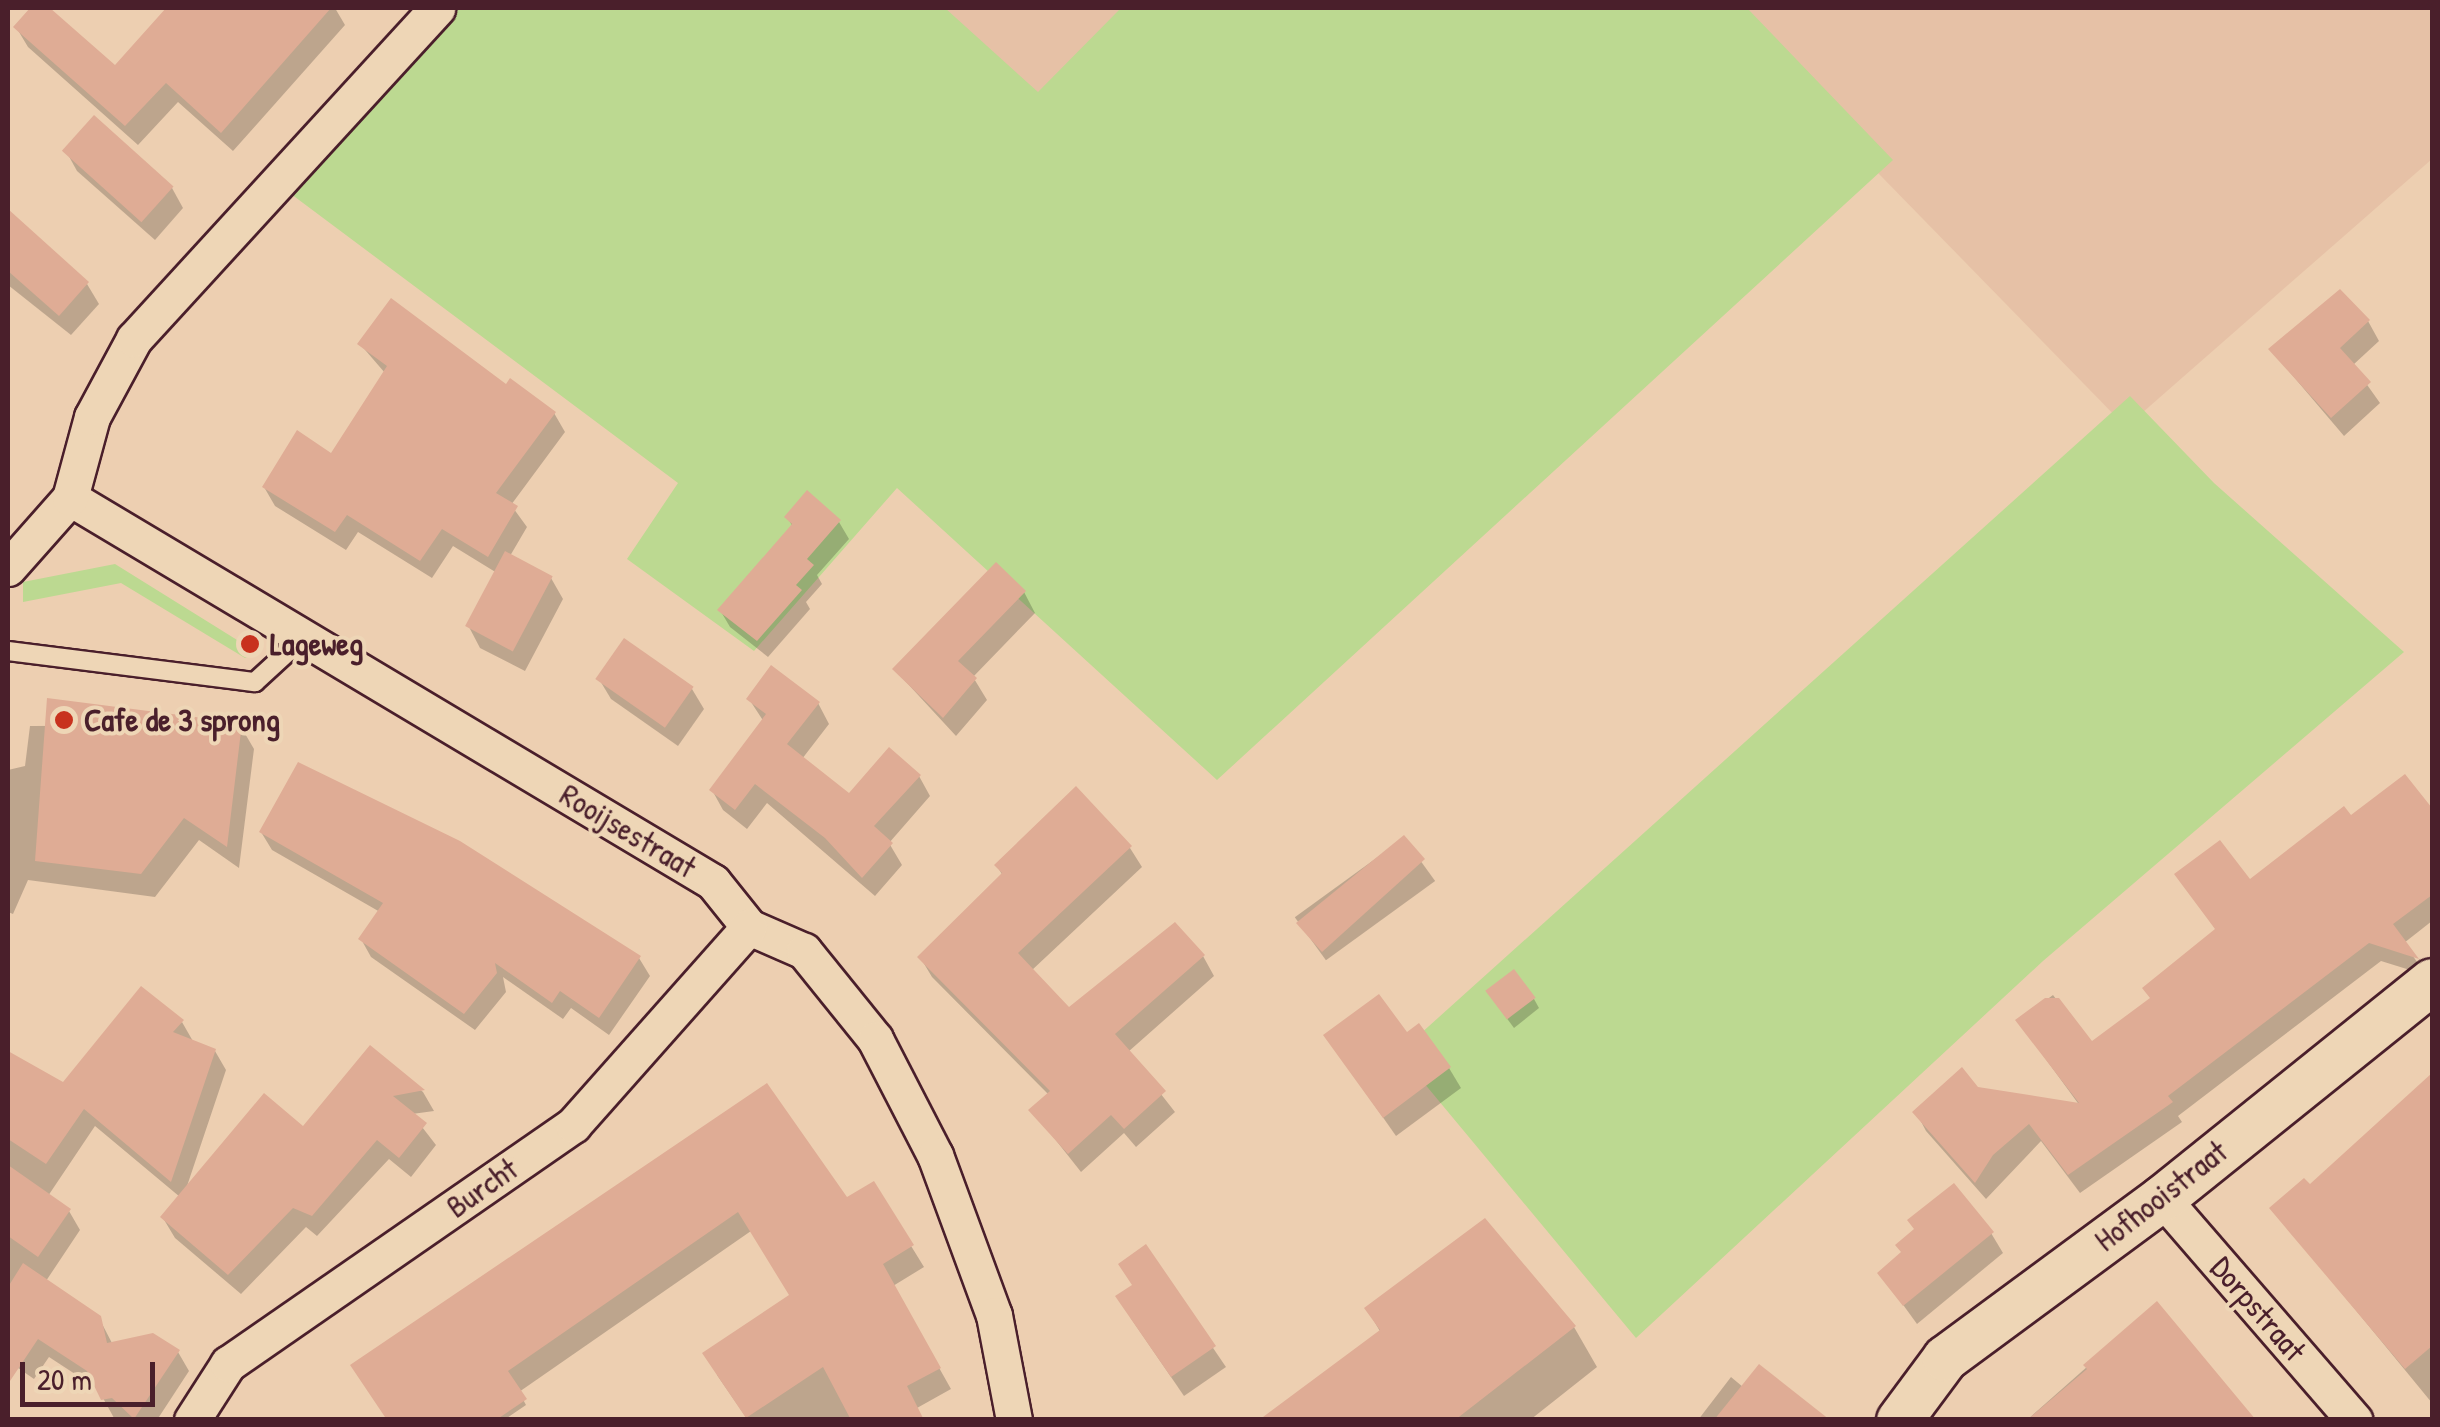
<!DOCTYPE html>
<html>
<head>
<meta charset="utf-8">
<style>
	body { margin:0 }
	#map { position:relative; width:2440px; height:1427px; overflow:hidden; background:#edcfb1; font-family:"Patrick Hand",sans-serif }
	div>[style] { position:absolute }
	.built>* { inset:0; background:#e6c1a6 }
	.green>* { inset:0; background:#bcd991 }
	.shadow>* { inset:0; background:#0003; transform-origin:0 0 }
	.building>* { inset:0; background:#dfac95; transform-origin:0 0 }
	.roads { filter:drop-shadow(2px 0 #4a1f2b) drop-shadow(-2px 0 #4a1f2b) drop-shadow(0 2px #4a1f2b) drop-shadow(0 -2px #4a1f2b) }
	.service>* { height:18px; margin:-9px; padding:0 9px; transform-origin:9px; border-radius:9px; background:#eed6b6 }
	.minor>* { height:35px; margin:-17.5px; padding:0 17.5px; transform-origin:17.5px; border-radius:17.5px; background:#eed6b6 }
	.tertiary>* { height:45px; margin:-22.5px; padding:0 22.5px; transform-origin:22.5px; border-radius:22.5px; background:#eed6b6 }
	.dots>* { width:28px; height:28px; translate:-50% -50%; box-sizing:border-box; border:5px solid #eed6b6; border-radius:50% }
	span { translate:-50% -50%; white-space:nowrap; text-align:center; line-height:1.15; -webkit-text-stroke:8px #eed6b6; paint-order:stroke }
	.poi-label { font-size:32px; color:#4a1f2b; font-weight:700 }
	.left { translate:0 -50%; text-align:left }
	.street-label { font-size:32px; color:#4a1f2b }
	.frame { position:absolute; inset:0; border:10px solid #4a1f2b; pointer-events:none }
	.scale { position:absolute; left:20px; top:1362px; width:135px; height:45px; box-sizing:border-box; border:5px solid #4a1f2b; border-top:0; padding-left:12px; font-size:30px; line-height:35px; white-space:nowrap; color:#4a1f2b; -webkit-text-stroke:8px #eed6b6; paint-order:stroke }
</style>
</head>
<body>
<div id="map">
	<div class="built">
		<i style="clip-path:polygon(918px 8px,1143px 8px,1036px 113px)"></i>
		<i style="clip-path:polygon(1717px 8px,2432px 8px,2432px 159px,2126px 427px)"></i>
	</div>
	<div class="green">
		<i style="clip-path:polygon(456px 8px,945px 8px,1038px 92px,1121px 8px,1747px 8px,1893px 160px,1217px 780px,897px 488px,754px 651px,627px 559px,678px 483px,291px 194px)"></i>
		<i style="clip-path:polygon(2130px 396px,2214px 483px,2404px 652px,2043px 961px,1636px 1338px,1399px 1053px)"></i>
		<i style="clip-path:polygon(115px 564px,258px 653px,245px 658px,121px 583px,23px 602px,23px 582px)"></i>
	</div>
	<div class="shadow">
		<i style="clip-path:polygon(34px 8px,47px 8px,115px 68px,178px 33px,201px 8px,335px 8px,345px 25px,233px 151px,178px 102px,138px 145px,28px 47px,16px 27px)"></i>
		<i style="clip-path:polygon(66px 151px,172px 188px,183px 208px,155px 240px,77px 171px)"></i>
		<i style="clip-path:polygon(8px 213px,87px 284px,99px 304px,71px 335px,8px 285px)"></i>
		<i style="clip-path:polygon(2368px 321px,2379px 341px,2353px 365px,2380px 403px,2344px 436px,2271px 350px)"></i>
		<i style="clip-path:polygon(360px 344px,506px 388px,554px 413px,565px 432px,511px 505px,527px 527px,510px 556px,551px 578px,563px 599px,525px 671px,480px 648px,469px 627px,497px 573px,453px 546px,432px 578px,358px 532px,346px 550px,275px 506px,264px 487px,331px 457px,385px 373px)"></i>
		<i style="clip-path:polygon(787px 517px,839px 522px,849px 539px,817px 575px,822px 584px,806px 602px,810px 609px,768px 657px,730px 627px,720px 610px,793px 527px)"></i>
		<i style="clip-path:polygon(1024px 592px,1035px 613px,973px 677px,987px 700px,956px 736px,895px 670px)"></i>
		<i style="clip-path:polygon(599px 679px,692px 689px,704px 709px,678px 746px,611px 699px)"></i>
		<i style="clip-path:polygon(749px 699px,818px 703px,829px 724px,802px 759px,849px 796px,919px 776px,930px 796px,889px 843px,902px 865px,875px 896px,767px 803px,747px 829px,723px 810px,712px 790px,764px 722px)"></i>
		<i style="clip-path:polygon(240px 725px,254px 749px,239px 868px,199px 840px,155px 897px,28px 880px,13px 914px,8px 912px,8px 770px,25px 766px,30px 726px)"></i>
		<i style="clip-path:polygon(2432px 806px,2432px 921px,2404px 943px,2426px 975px,2381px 961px,2178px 1116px,2182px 1122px,2080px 1193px,2041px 1141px,1986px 1199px,1926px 1131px,1916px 1112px,1977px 1090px,2080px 1106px,2018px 1021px,2053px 995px,2091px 1045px,2151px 1000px,2217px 931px,2178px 875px,2250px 883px,2351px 819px)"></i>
		<i style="clip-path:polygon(261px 832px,639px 958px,650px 976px,609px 1035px,571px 1008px,563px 1019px,503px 977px,506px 992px,475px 1030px,371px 957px,361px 939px,380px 912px,272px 850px)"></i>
		<i style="left:1404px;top:838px;width:53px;height:135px;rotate:54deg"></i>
		<i style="clip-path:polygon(1130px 848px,1142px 867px,1031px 971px,1069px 1011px,1203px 956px,1214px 976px,1128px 1052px,1175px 1112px,1136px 1147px,1124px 1133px,1081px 1172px,1032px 1110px,1049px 1095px,932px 977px,920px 957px,1003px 876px,997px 866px)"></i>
		<i style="clip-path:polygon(1534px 999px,1539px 1008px,1514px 1028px,1494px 1001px)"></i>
		<i style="clip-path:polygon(182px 1022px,194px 1043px,215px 1051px,226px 1070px,185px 1192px,304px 1130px,370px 1048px,423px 1092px,434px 1111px,412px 1114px,436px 1145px,411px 1177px,389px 1159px,317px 1236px,306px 1227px,241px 1294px,175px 1238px,163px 1218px,180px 1197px,95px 1126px,48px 1196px,69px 1211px,80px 1230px,46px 1281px,99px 1318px,113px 1345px,178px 1352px,189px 1371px,157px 1420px,114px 1418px,98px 1389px,49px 1357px,34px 1379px,8px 1361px,8px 1053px,64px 1085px)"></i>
		<i style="clip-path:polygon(1326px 1036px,1449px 1068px,1461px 1088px,1396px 1136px)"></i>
		<i style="clip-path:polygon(2432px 1082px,2432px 1403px,2272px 1208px,2310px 1188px)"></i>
		<i style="clip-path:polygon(766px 1087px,846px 1201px,873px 1184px,924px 1267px,893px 1286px,951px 1389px,917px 1408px,923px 1420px,748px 1420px,717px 1375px,792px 1296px,751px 1231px,519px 1392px,526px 1405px,504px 1420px,388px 1420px)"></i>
		<i style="clip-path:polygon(1991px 1233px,2003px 1253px,1917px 1324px,1880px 1273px)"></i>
		<i style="clip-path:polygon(1145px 1248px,1226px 1367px,1184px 1396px,1130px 1317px)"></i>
		<i style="clip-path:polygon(2157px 1305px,2253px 1420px,2027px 1420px)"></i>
		<i style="clip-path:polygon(1367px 1309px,1574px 1327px,1597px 1367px,1530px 1420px,1297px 1420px,1381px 1333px)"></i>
		<i style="clip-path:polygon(1731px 1377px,1743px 1387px,1815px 1420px,1698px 1420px)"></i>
	</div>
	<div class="building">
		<i style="clip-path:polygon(30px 8px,50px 8px,115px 65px,166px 8px,331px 8px,221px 133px,166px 83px,125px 126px,13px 27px)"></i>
		<i style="left:94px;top:115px;width:107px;height:48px;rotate:42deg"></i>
		<i style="clip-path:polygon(8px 209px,89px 282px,59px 316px,8px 271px)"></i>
		<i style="clip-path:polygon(2340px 289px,2370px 320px,2340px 348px,2371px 382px,2331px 418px,2268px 349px)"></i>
		<i style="clip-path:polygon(391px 298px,506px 384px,510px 378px,556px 412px,496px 493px,518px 506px,488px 557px,442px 529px,420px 561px,347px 515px,335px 532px,262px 487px,297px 430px,331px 453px,387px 366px,357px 344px)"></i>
		<i style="clip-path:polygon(807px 490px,841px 520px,807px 559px,814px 565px,796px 585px,802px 590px,757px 641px,717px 610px,792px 524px,784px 517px)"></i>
		<i style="left:505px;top:551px;width:54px;height:85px;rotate:28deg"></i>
		<i style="clip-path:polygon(996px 562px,1026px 591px,958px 661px,977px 678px,943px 718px,892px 669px)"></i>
		<i style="left:624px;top:638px;width:85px;height:50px;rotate:35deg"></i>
		<i style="clip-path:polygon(771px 665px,820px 702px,787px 744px,849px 793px,889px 747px,921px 775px,874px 826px,893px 843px,862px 878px,825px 838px,755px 784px,735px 810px,709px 790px,766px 714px,746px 699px)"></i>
		<i style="clip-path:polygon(47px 698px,242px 723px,227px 847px,184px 818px,141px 874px,35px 861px)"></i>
		<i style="clip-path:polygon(298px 762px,460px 841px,641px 956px,599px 1018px,560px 991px,552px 1003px,495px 963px,497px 973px,464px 1014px,358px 939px,383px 903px,259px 832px)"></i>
		<i style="clip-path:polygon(2405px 774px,2432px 808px,2432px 895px,2393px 924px,2419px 959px,2369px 943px,2168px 1096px,2173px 1102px,2068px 1175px,2029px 1124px,1993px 1155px,1975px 1183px,1912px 1112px,1962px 1067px,1978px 1087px,2079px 1103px,2015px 1020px,2045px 998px,2059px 998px,2092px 1041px,2150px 998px,2142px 988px,2215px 929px,2174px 874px,2220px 840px,2250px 879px,2344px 806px,2351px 815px)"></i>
		<i style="clip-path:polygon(1076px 786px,1132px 846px,1018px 953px,1069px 1007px,1175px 922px,1205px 955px,1115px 1034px,1166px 1091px,1124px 1129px,1111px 1115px,1068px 1154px,1028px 1110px,1050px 1091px,917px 957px,1002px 873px,994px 865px)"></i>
		<i style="clip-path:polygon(1404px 835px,1425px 859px,1322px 952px,1296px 923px)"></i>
		<i style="left:1514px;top:969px;width:36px;height:36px;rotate:53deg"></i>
		<i style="clip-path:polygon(141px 986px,184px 1020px,173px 1032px,216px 1049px,171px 1182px,84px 1109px,46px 1164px,8px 1139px,8px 1051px,63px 1082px)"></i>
		<i style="clip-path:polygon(1379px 994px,1407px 1032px,1419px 1023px,1451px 1067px,1383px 1118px,1323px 1035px)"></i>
		<i style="clip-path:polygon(370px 1045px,425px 1090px,393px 1096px,427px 1123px,399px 1158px,377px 1140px,312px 1216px,293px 1208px,228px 1275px,160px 1217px,264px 1093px,303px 1126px)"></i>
		<i style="clip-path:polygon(2432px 1073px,2432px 1346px,2405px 1369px,2269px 1208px,2304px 1178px,2310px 1184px)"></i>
		<i style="clip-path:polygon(767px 1083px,847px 1197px,874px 1181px,914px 1245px,883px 1264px,941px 1368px,907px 1386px,924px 1420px,851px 1420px,823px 1367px,746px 1418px,702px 1353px,789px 1295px,738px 1212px,508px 1371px,527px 1399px,496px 1420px,387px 1420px,350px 1365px)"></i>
		<i style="clip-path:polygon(8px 1165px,71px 1209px,38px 1257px,8px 1236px)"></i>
		<i style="clip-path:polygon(1954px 1183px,1994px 1232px,1903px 1306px,1877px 1273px,1901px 1252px,1895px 1245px,1914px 1229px,1907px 1220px)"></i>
		<i style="clip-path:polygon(1485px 1218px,1576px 1326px,1455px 1420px,1259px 1420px,1380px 1330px,1364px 1308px)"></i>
		<i style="clip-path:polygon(1146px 1244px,1216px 1346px,1171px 1377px,1115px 1296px,1132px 1285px,1118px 1264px)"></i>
		<i style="clip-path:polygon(23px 1263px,101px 1316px,107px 1343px,153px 1333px,180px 1350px,134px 1419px,112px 1398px,101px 1400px,87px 1371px,38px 1339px,8px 1384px,8px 1287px)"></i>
		<i style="clip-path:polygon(2157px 1301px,2256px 1420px,2027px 1420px,2087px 1369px,2083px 1365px)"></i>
		<i style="clip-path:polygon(1759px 1364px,1773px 1375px,1830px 1420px,1714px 1420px)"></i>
	</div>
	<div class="roads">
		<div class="service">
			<i style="left:8px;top:651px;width:249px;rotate:7.2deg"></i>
			<i style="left:255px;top:682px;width:65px;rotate:-42.5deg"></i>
		</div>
		<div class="minor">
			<i style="left:70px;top:498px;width:749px;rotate:30.85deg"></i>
			<i style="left:713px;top:882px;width:58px;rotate:51.3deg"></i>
			<i style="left:749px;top:927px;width:60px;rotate:23.6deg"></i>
			<i style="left:804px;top:951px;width:113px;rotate:51.1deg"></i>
			<i style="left:875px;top:1039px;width:131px;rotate:62.7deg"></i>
			<i style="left:935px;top:1155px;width:171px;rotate:69.8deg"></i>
			<i style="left:994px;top:1315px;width:107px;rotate:79.2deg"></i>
			<i style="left:8px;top:568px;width:94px;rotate:-48.5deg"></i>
			<i style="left:70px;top:498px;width:84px;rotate:-74.8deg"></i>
			<i style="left:92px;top:417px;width:89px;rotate:-61.7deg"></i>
			<i style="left:134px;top:339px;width:449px;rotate:-47.5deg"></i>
			<i style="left:2162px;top:1198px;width:294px;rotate:49.1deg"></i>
			<i style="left:192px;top:1420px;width:67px;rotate:-57.3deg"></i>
			<i style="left:228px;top:1364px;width:420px;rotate:-34.7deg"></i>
			<i style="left:573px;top:1125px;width:265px;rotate:-48.4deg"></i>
		</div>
		<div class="tertiary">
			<i style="left:1899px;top:1420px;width:77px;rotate:-53.4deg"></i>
			<i style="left:1945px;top:1358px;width:270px;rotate:-36.4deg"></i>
			<i style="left:2162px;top:1198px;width:346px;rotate:-38.8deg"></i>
		</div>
	</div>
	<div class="dots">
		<i style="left:250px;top:644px;background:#c8321e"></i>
		<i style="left:64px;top:720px;background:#c8321e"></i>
	</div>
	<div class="poi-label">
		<span class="left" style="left:270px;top:644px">Lageweg</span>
		<span class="left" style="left:84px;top:720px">Cafe de 3 sprong</span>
	</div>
	<div class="street-label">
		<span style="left:628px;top:831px;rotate:31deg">Rooijsestraat</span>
		<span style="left:482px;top:1188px;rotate:-35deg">Burcht</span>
		<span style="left:2161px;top:1196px;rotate:-38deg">Hofhooistraat</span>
		<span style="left:2258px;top:1309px;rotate:49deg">Dorpstraat</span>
	</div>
	<div class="frame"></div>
	<div class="scale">20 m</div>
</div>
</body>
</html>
